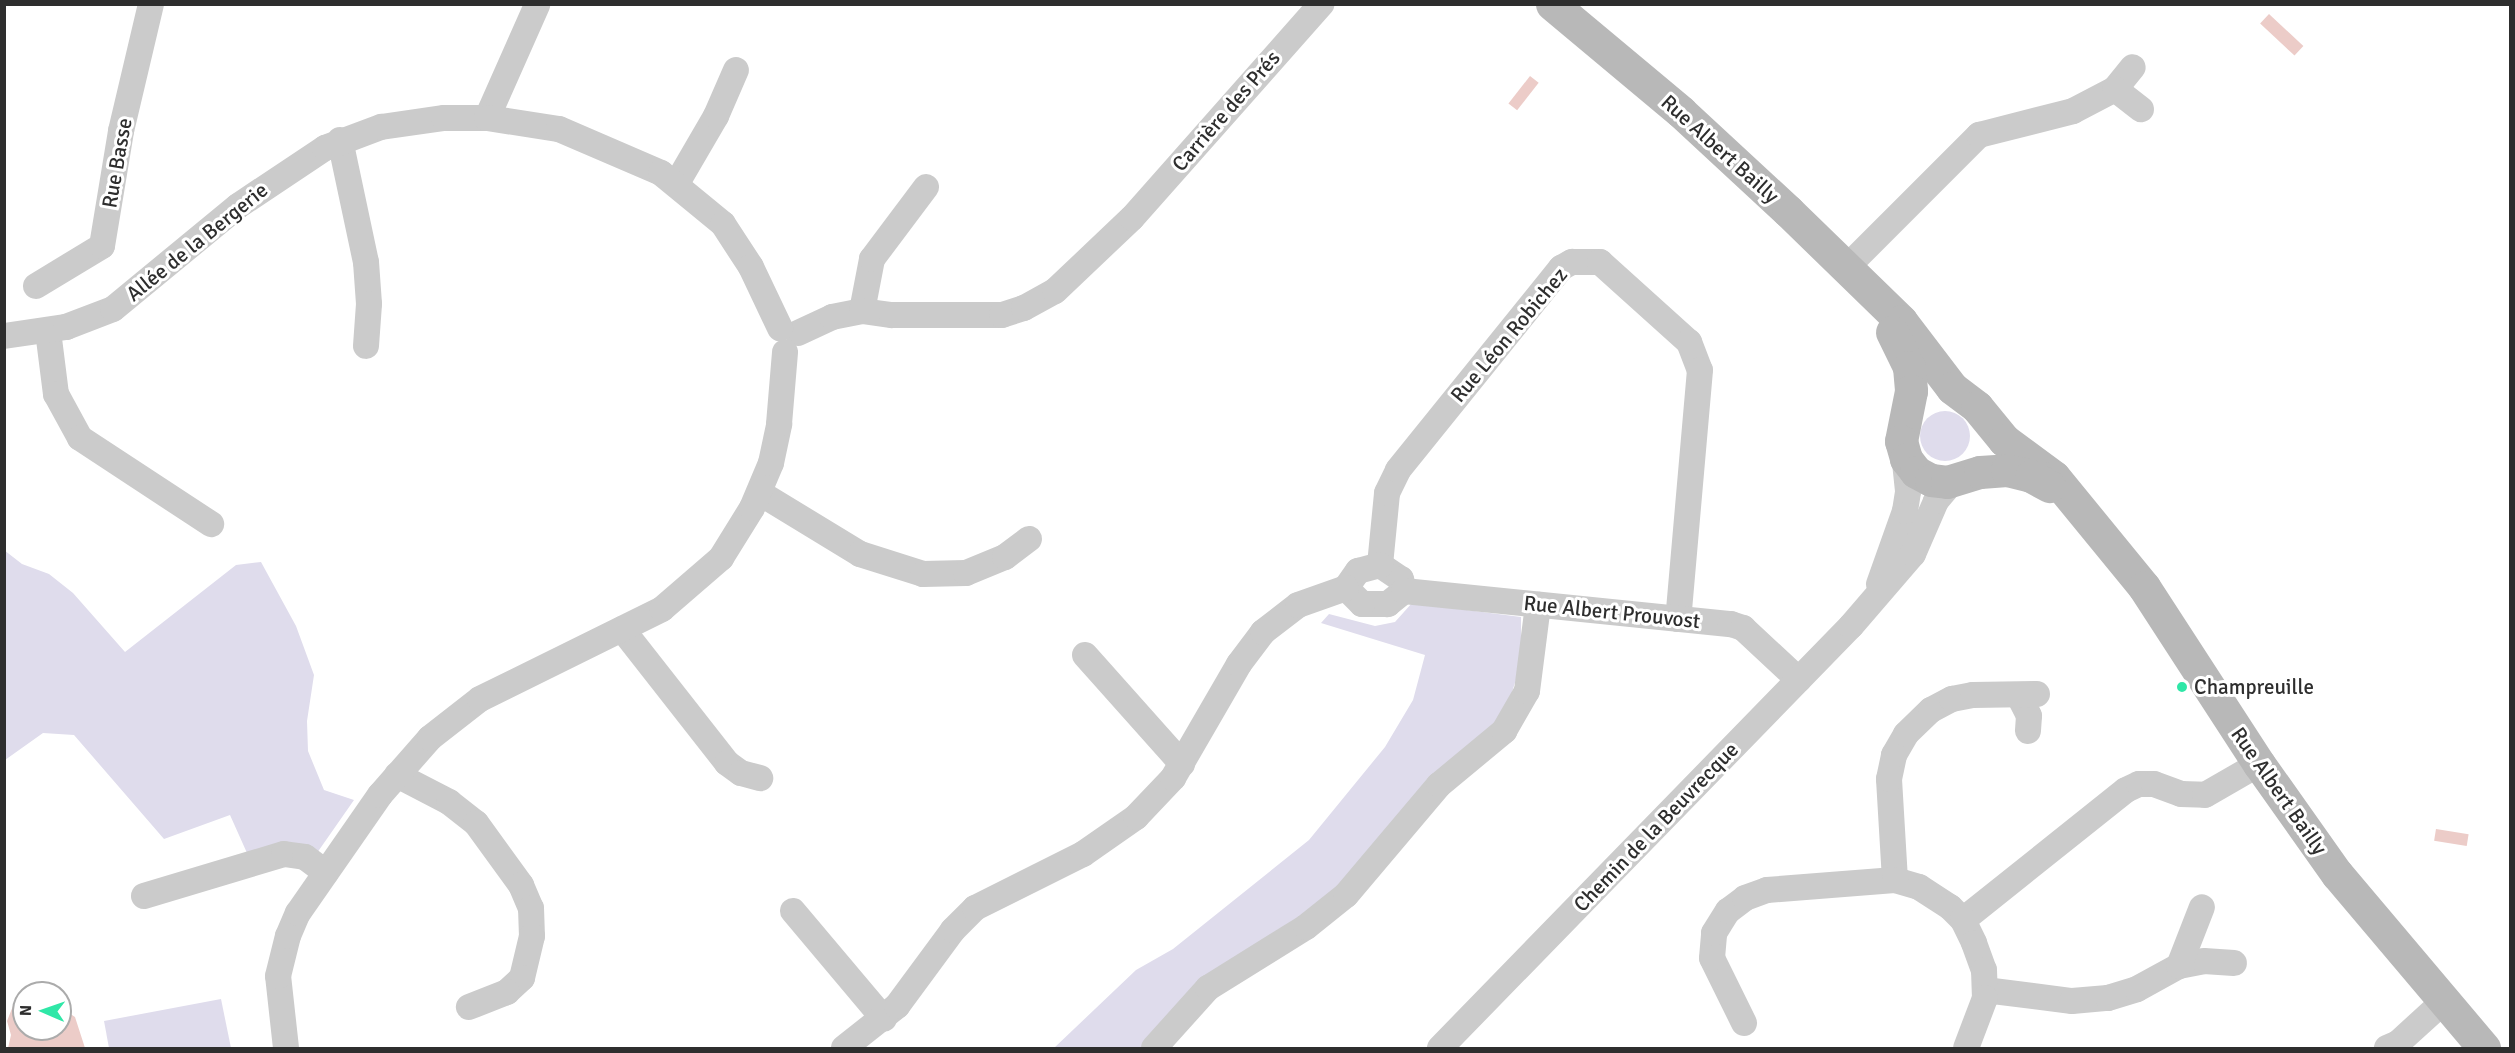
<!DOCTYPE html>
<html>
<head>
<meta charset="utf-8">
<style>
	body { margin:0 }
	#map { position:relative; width:2515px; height:1053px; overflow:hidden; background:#fff; font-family:Signika,sans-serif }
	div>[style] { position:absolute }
	.green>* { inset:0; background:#dfdcec }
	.round { border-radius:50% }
	.water>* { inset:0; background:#ecccc8; transform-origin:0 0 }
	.minor>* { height:26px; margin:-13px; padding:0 13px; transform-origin:13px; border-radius:13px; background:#cbcbcb }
	.secondary>* { height:33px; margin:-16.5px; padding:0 16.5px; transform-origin:16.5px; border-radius:16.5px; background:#b8b8b8 }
	.dots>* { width:16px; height:16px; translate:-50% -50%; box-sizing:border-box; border:3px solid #fff; border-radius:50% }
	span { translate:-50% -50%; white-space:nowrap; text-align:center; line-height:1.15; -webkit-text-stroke:6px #fff; paint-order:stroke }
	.street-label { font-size:21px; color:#2e2e2e }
	.poi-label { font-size:21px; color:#2e2e2e }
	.left { translate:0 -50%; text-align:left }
	.frame { position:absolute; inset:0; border:6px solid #2e2e2e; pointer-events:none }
	.north { position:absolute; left:12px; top:981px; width:60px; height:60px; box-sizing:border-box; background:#fff; border:2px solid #ababab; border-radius:50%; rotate:272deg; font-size:16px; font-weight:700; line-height:24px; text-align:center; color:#2e2e2e }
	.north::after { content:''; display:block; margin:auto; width:21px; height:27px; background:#2fe7a7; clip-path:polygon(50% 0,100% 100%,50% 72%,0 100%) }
</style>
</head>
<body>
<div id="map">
	<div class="green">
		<i class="round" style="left:1920px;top:411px;width:50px;height:50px"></i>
		<i style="clip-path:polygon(4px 550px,22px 564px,49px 574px,73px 593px,125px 652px,236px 565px,261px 562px,296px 626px,314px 675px,307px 721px,308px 751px,324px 790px,354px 800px,317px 853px,247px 853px,230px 815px,164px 839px,74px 735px,43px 733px,5px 760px)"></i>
		<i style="clip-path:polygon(1412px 603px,1521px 617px,1521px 663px,1506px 712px,1327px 900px,1183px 998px,1141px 1048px,1054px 1048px,1136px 970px,1173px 949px,1309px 840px,1385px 747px,1413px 700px,1425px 655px,1321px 623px,1329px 614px,1375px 626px,1395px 622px)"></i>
		<i style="clip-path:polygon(221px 999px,231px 1048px,109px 1048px,104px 1021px)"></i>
	</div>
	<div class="water">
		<i style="left:2269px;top:14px;width:47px;height:13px;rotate:43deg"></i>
		<i style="left:1530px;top:76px;width:11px;height:35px;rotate:38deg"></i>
		<i style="left:2436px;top:829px;width:33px;height:12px;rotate:9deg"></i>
		<i style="clip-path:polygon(24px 1002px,24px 1029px,60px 1029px,60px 1007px,75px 1017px,85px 1048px,8px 1048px,11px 1035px,7px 1021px,13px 1006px)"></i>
	</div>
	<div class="minor">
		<i style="left:2115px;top:89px;width:28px;rotate:-51deg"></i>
		<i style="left:487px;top:118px;width:124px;rotate:-66.1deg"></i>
		<i style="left:340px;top:140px;width:125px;rotate:78deg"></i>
		<i style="left:366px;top:262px;width:42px;rotate:85.9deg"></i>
		<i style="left:369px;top:304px;width:42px;rotate:94.1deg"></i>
		<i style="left:677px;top:183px;width:78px;rotate:-59.8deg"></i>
		<i style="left:716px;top:116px;width:50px;rotate:-66.5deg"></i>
		<i style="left:1845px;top:269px;width:190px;rotate:-45deg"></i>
		<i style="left:1979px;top:135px;width:97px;rotate:-14.3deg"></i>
		<i style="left:2073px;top:111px;width:47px;rotate:-27.6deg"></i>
		<i style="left:2115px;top:89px;width:33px;rotate:38deg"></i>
		<i style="left:36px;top:286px;width:77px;rotate:-31.2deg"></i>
		<i style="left:102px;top:246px;width:117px;rotate:-80.6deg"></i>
		<i style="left:121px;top:131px;width:130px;rotate:-76.7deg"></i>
		<i style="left:862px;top:311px;width:53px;rotate:-79.1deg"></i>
		<i style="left:872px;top:259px;width:90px;rotate:-53.1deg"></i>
		<i style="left:48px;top:331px;width:64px;rotate:82.8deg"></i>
		<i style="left:56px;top:394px;width:50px;rotate:61.4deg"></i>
		<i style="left:80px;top:438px;width:157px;rotate:33.3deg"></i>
		<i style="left:798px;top:333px;width:38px;rotate:-25deg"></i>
		<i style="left:832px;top:317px;width:31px;rotate:-11deg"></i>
		<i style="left:862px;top:311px;width:30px;rotate:8deg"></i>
		<i style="left:892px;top:315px;width:110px"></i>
		<i style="left:1002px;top:315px;width:23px;rotate:-18deg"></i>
		<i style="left:1024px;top:308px;width:35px;rotate:-29deg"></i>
		<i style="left:1055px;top:291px;width:106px;rotate:-43.5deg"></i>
		<i style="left:1132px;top:218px;width:286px;rotate:-48.5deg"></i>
		<i style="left:4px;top:336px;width:63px;rotate:-8.3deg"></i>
		<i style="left:66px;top:327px;width:50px;rotate:-21deg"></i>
		<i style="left:113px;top:309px;width:162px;rotate:-39.5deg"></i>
		<i style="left:238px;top:206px;width:105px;rotate:-33.7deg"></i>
		<i style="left:325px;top:148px;width:60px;rotate:-20.6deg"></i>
		<i style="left:381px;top:127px;width:64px;rotate:-8.1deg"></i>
		<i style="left:444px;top:118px;width:43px"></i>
		<i style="left:487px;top:118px;width:73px;rotate:8.7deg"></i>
		<i style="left:559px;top:129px;width:111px;rotate:23.3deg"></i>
		<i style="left:661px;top:173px;width:80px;rotate:39.4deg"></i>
		<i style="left:723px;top:224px;width:51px;rotate:56.9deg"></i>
		<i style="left:751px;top:267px;width:68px;rotate:64.6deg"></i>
		<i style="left:760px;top:493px;width:117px;rotate:31.4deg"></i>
		<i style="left:860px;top:554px;width:66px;rotate:17.6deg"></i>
		<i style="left:923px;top:574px;width:43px;rotate:-1.3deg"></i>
		<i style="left:966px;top:573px;width:42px;rotate:-22.3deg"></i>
		<i style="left:1005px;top:557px;width:30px;rotate:-37deg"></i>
		<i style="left:1380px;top:565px;width:72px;rotate:-84.4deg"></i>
		<i style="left:1387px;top:493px;width:25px;rotate:-64deg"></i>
		<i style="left:1398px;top:470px;width:260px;rotate:-51.1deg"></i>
		<i style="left:1561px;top:268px;width:13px;rotate:-29deg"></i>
		<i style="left:1572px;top:262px;width:28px"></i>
		<i style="left:1600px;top:262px;width:120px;rotate:42deg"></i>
		<i style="left:1689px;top:342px;width:30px;rotate:69deg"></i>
		<i style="left:1700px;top:370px;width:250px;rotate:95deg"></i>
		<i style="left:1380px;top:565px;width:25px;rotate:34deg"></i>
		<i style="left:1401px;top:579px;width:12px;rotate:76deg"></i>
		<i style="left:1404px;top:591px;width:21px;rotate:141deg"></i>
		<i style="left:1388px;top:604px;width:26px;rotate:180deg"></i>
		<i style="left:1362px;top:604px;width:23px;rotate:-135deg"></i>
		<i style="left:1346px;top:588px;width:21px;rotate:-55deg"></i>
		<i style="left:1358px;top:571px;width:23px;rotate:-15deg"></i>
		<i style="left:1879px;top:584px;width:77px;rotate:-70.4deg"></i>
		<i style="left:1905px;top:511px;width:20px;rotate:-81deg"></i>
		<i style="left:1908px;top:491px;width:37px;rotate:-96deg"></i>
		<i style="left:1404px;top:591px;width:329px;rotate:5.8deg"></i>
		<i style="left:1731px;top:624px;width:13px;rotate:18deg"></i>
		<i style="left:1743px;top:628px;width:76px;rotate:42.9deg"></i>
		<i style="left:622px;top:629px;width:170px;rotate:51.9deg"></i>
		<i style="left:727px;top:763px;width:17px;rotate:36deg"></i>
		<i style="left:741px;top:773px;width:20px;rotate:15deg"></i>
		<i style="left:1085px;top:655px;width:146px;rotate:48.3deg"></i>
		<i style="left:2019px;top:696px;width:22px;rotate:63deg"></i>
		<i style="left:2029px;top:716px;width:15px;rotate:94deg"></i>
		<i style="left:397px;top:775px;width:59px;rotate:27.4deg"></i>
		<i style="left:449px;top:802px;width:34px;rotate:38deg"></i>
		<i style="left:476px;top:823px;width:77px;rotate:54deg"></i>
		<i style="left:521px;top:885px;width:25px;rotate:67deg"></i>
		<i style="left:531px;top:908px;width:28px;rotate:88deg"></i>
		<i style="left:532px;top:936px;width:43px;rotate:103.4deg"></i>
		<i style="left:522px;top:978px;width:21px;rotate:137deg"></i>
		<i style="left:507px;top:992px;width:41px;rotate:158.5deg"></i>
		<i style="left:1895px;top:880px;width:101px;rotate:-93.4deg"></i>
		<i style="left:1889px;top:779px;width:25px;rotate:-78deg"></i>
		<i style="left:1894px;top:755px;width:24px;rotate:-60deg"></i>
		<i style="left:1906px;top:734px;width:35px;rotate:-44deg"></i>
		<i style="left:1931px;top:710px;width:24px;rotate:-28deg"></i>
		<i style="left:1952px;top:699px;width:21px;rotate:-11deg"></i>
		<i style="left:1973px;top:695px;width:64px;rotate:-0.9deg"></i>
		<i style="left:144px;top:896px;width:146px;rotate:-16.7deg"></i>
		<i style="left:284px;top:854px;width:21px;rotate:8deg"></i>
		<i style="left:305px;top:857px;width:26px;rotate:37deg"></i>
		<i style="left:793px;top:911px;width:141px;rotate:49.9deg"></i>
		<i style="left:1963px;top:920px;width:208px;rotate:-38.6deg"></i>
		<i style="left:2126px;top:790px;width:14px;rotate:-25deg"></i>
		<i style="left:2139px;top:784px;width:15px"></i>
		<i style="left:2154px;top:784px;width:29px;rotate:20deg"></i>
		<i style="left:2181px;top:794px;width:24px;rotate:2deg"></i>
		<i style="left:2205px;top:795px;width:62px;rotate:-29.9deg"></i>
		<i style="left:2179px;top:966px;width:25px;rotate:-11deg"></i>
		<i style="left:2204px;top:961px;width:30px;rotate:4deg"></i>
		<i style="left:1985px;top:990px;width:88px;rotate:7.2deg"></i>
		<i style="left:2072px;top:1001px;width:36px;rotate:-5deg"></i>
		<i style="left:2108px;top:998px;width:30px;rotate:-17deg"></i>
		<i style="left:2137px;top:989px;width:48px;rotate:-28.7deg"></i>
		<i style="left:2179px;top:966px;width:63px;rotate:-68.7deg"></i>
		<i style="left:1744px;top:1023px;width:72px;rotate:-116.2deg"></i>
		<i style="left:1712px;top:958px;width:25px;rotate:-85deg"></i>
		<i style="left:1714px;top:933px;width:26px;rotate:-58deg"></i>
		<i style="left:1728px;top:911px;width:21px;rotate:-37deg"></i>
		<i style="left:1745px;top:898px;width:23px;rotate:-20deg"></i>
		<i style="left:1767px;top:890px;width:128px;rotate:-4.5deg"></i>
		<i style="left:1895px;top:880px;width:25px;rotate:16deg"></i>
		<i style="left:1919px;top:887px;width:37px;rotate:33deg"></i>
		<i style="left:1950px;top:907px;width:18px;rotate:45deg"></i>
		<i style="left:1963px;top:920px;width:25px;rotate:64deg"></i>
		<i style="left:1974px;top:943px;width:29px;rotate:70deg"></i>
		<i style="left:1984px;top:970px;width:28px;rotate:88deg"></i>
		<i style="left:1985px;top:998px;width:53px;rotate:110.8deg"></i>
		<i style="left:286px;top:1048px;width:72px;rotate:-96.3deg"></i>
		<i style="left:278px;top:976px;width:41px;rotate:-76deg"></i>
		<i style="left:288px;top:936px;width:25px;rotate:-67deg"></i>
		<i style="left:298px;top:913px;width:144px;rotate:-55.2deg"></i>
		<i style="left:380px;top:795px;width:76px;rotate:-48.7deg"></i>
		<i style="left:430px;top:738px;width:63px;rotate:-38deg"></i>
		<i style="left:480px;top:699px;width:203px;rotate:-26.3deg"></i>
		<i style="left:662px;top:609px;width:78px;rotate:-40.8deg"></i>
		<i style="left:721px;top:558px;width:59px;rotate:-58.2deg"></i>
		<i style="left:752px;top:508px;width:49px;rotate:-67.1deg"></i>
		<i style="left:771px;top:463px;width:40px;rotate:-78deg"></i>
		<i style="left:779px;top:424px;width:72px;rotate:-85.2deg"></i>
		<i style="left:844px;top:1048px;width:68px;rotate:-38.4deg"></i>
		<i style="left:897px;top:1006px;width:94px;rotate:-53.6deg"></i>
		<i style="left:953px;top:930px;width:31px;rotate:-45deg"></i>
		<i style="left:975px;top:908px;width:121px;rotate:-26.6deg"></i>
		<i style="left:1083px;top:854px;width:65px;rotate:-34.9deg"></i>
		<i style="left:1136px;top:817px;width:54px;rotate:-46.5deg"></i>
		<i style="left:1173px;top:778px;width:132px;rotate:-59.9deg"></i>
		<i style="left:1239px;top:664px;width:40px;rotate:-53deg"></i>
		<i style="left:1263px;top:632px;width:44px;rotate:-37.6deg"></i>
		<i style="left:1298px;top:605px;width:51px;rotate:-19.5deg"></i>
		<i style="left:1154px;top:1048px;width:81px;rotate:-48deg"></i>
		<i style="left:1208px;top:988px;width:115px;rotate:-31.9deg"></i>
		<i style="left:1306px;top:927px;width:51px;rotate:-38.7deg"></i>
		<i style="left:1346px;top:895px;width:144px;rotate:-49.8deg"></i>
		<i style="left:1439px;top:785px;width:85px;rotate:-39.7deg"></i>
		<i style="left:1504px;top:731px;width:46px;rotate:-60.1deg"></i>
		<i style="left:1527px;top:691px;width:87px;rotate:-82.7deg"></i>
		<i style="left:1440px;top:1048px;width:589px;rotate:-45.76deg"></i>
		<i style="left:1851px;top:626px;width:95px;rotate:-49.3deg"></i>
		<i style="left:1913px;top:554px;width:58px;rotate:-66.5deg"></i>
		<i style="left:1936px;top:501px;width:26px;rotate:-50deg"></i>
		<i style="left:2387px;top:1048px;width:12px;rotate:-24deg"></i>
		<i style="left:2398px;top:1043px;width:61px;rotate:-42.3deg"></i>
	</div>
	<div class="secondary">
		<i style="left:1552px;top:4px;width:168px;rotate:39.9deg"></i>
		<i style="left:1681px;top:112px;width:146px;rotate:42.8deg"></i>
		<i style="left:1788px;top:211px;width:158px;rotate:44.2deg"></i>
		<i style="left:1901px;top:321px;width:84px;rotate:52.7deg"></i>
		<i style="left:1952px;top:388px;width:31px;rotate:37deg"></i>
		<i style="left:1977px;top:407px;width:43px;rotate:50.7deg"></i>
		<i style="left:2004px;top:440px;width:62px;rotate:36.5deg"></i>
		<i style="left:2054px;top:477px;width:142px;rotate:50.7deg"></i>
		<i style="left:2144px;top:587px;width:211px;rotate:57deg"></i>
		<i style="left:2259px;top:764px;width:135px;rotate:54.7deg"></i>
		<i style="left:2337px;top:874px;width:228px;rotate:49.8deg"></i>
		<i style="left:1892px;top:332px;width:39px;rotate:64deg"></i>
		<i style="left:1909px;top:367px;width:24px;rotate:85deg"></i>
		<i style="left:1911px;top:391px;width:51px;rotate:101.3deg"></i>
		<i style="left:1901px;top:441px;width:19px;rotate:74deg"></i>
		<i style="left:1906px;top:459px;width:16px;rotate:52deg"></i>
		<i style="left:1916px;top:472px;width:17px;rotate:28deg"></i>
		<i style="left:1931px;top:480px;width:16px;rotate:7deg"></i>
		<i style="left:1947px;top:482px;width:34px;rotate:-17deg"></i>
		<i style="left:1980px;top:472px;width:27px;rotate:-4deg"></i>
		<i style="left:2007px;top:470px;width:25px;rotate:14deg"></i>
		<i style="left:2031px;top:476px;width:21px;rotate:29deg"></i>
	</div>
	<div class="dots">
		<i style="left:2182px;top:687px;background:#2fe7a7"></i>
	</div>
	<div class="street-label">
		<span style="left:1226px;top:111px;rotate:-49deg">Carrière des Prés</span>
		<span style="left:1720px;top:149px;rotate:42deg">Rue Albert Bailly</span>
		<span style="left:117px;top:163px;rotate:-80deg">Rue Basse</span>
		<span style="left:197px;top:242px;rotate:-39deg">Allée de la Bergerie</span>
		<span style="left:1509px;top:335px;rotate:-50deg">Rue Léon Robichez</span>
		<span style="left:1612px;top:612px;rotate:6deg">Rue Albert Prouvost</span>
		<span style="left:2279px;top:791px;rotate:55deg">Rue Albert Bailly</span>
		<span style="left:1656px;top:827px;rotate:-46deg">Chemin de la Beuvrecque</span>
	</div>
	<div class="poi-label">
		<span class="left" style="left:2194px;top:687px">Champreuille</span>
	</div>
	<div class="frame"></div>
	<div class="north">N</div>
</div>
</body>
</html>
